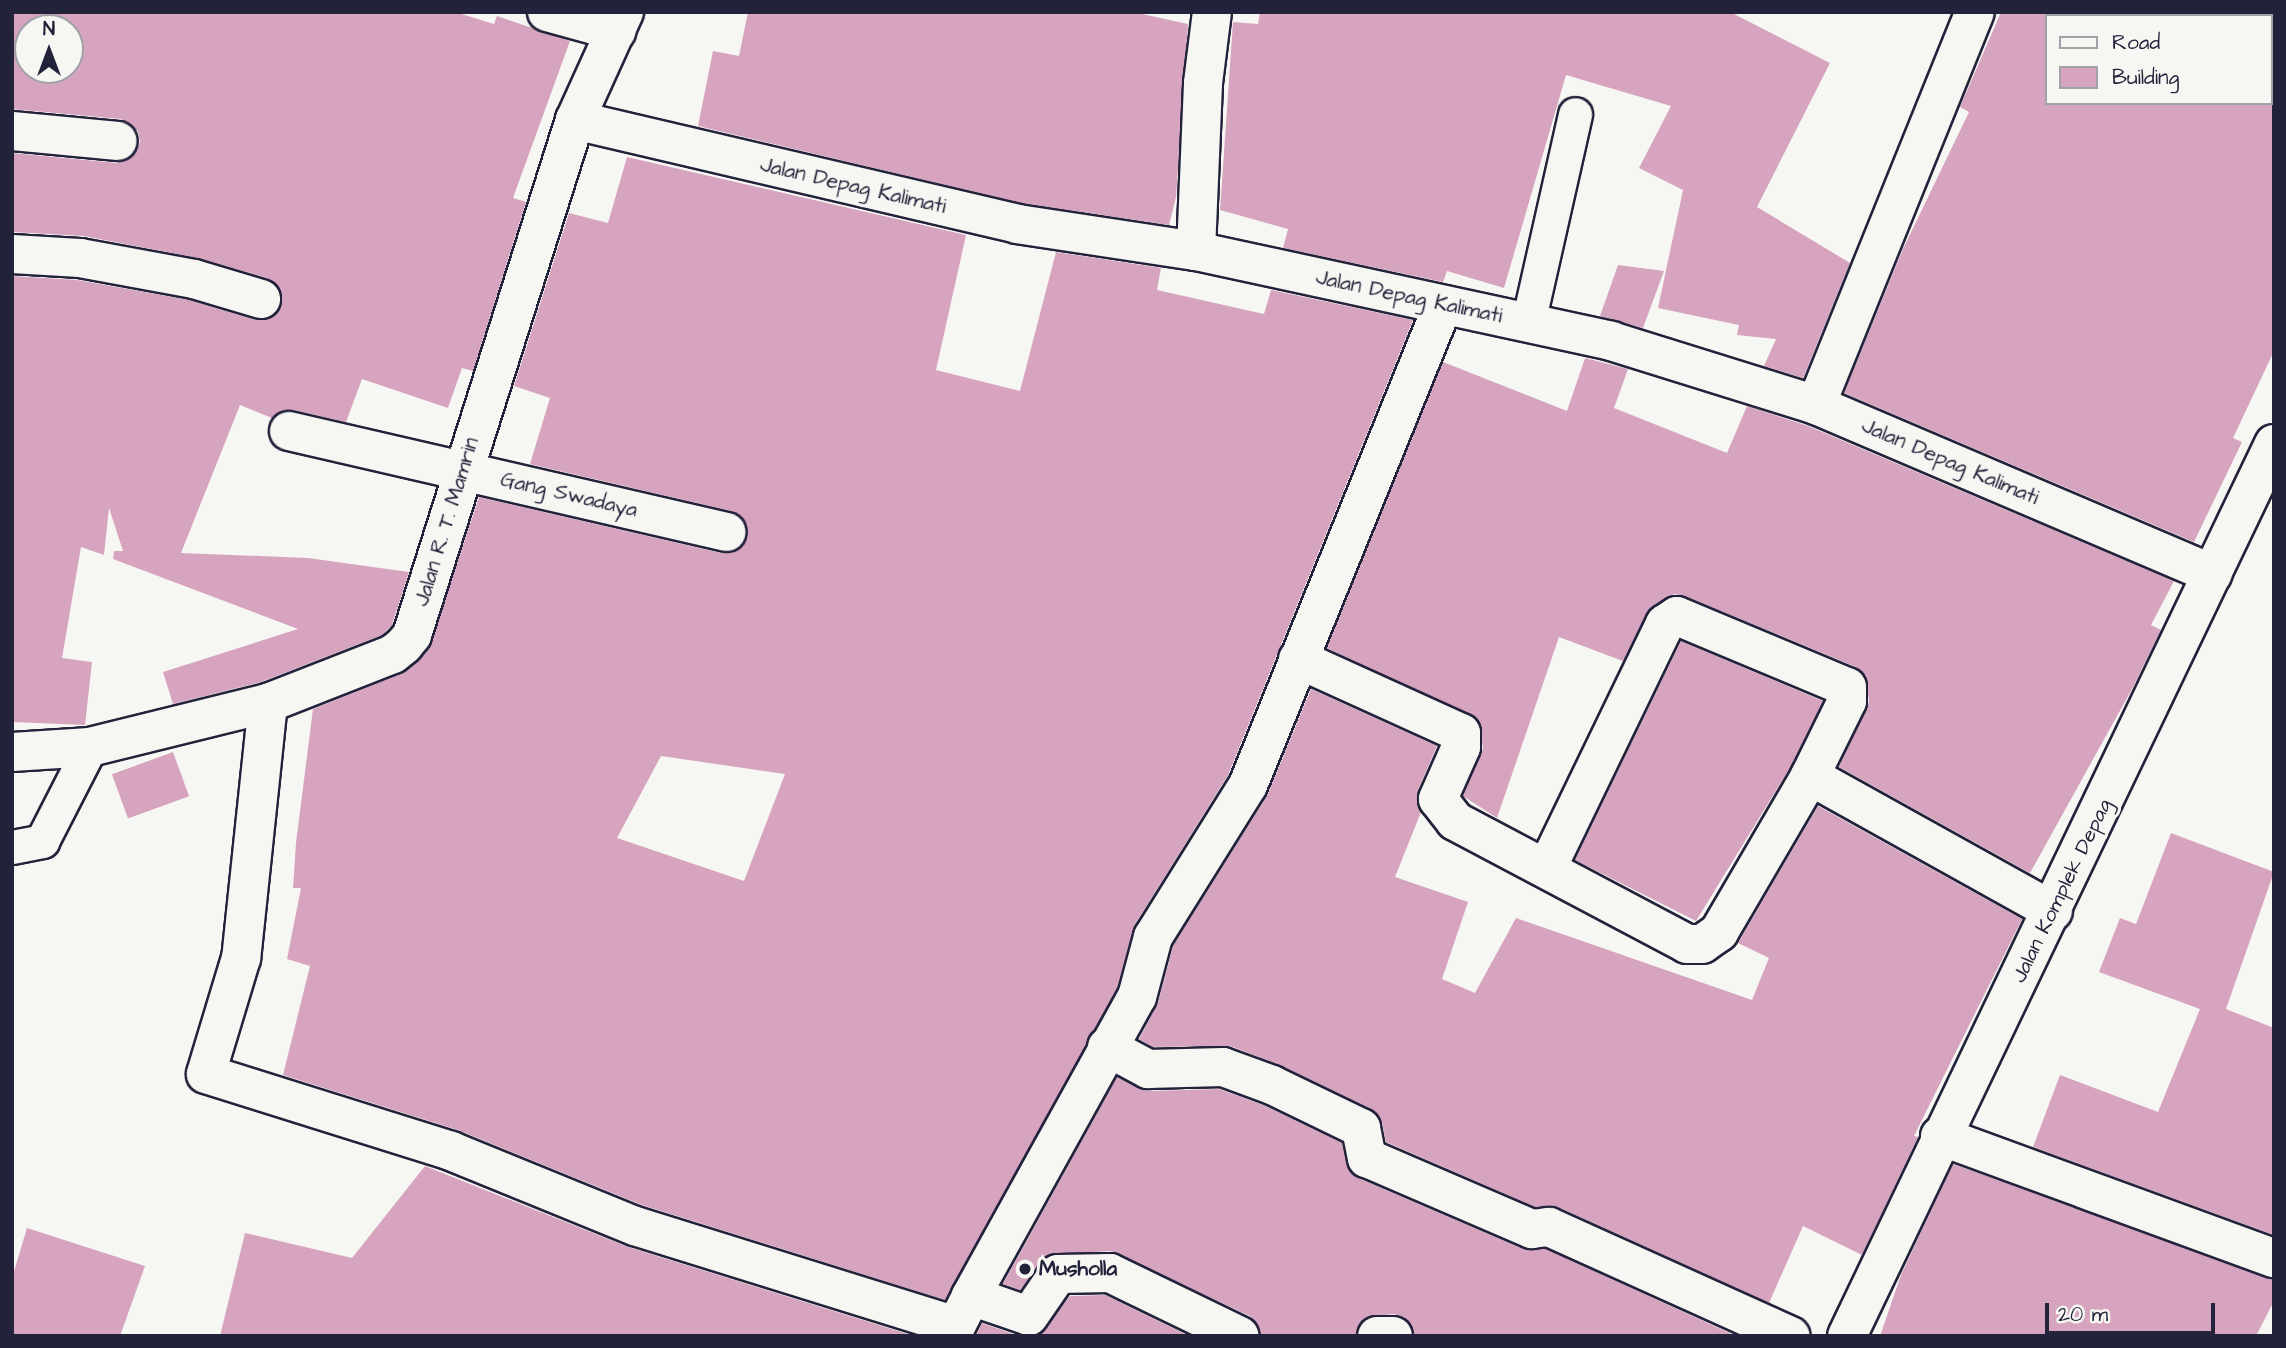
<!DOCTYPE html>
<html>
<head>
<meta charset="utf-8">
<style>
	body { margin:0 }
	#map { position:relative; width:2286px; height:1348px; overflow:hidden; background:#f6f6f2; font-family:"Architects Daughter",sans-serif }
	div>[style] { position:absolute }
	.building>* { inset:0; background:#d7a4bf; transform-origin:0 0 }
	.roads { filter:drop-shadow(2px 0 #22223b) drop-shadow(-2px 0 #22223b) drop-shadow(0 2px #22223b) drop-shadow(0 -2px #22223b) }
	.service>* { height:33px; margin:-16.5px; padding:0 16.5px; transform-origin:16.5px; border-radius:16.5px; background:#f6f6f2 }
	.minor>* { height:38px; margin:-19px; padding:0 19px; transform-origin:19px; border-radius:19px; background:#f6f6f2 }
	.dots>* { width:19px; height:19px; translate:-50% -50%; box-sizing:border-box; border:4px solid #f6f6f2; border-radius:50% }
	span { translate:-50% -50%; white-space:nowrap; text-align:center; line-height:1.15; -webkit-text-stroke:6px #f6f6f2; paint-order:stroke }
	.street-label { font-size:21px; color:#22223b }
	.poi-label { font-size:21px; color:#22223b; font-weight:700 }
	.left { translate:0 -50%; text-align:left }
	.frame { position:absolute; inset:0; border:14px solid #22223b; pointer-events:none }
	.legend { position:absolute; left:2045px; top:14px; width:228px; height:91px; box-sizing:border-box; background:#f6f6f2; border:2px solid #a1a1a9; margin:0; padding:9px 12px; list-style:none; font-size:21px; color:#22223b }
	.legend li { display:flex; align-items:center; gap:14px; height:35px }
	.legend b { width:35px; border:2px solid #a1a1a9 }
	.north { position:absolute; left:14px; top:14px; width:70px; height:70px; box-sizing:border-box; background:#f6f6f2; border:2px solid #a1a1a9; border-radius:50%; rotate:0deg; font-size:19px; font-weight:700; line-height:28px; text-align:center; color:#22223b }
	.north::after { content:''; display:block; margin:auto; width:24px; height:32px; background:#22223b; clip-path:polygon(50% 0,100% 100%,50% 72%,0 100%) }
	.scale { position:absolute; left:2045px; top:1303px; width:170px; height:32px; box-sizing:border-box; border:4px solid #22223b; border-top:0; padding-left:9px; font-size:21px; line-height:24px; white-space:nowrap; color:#22223b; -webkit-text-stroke:5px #f6f6f2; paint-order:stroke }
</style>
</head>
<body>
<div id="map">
	<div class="building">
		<i style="clip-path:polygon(evenodd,12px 12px,455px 12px,494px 24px,497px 16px,570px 41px,513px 198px,526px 202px,473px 371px,462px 368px,448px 408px,362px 379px,346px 422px,293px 410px,272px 418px,240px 405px,181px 553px,308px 558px,409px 572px,392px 625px,382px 635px,261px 682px,173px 704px,163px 672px,298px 629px,113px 559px,114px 551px,123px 551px,109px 508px,104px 555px,81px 547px,62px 658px,92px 662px,85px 725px,12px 722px,12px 276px,77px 280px,189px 300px,255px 320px,276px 314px,282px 295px,267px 278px,198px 258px,84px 236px,12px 232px,12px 153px,117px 163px,135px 154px,140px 142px,138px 131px,121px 119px,12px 109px,12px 12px,28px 28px,70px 28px,70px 70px,28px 70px,28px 28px)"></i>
		<i style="clip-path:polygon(748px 12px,1133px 12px,1188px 24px,1176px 197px,1169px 225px,1021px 203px,698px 126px,713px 51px,739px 56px)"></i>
		<i style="clip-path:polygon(1260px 12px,1730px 12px,1830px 63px,1757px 207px,1850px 263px,1803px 378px,1764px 366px,1776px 339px,1737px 335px,1739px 325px,1658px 308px,1683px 190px,1639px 168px,1671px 106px,1566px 75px,1504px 288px,1447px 271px,1443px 282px,1283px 248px,1288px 229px,1220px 210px,1233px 22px,1258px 24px)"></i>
		<i style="clip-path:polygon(2001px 12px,2046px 12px,2046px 103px,2274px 103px,2274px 351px,2233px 438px,2242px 442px,2194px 542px,1844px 393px,1903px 249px,1969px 112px,1960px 107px)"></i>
		<i style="clip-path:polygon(evenodd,627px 157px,966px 235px,936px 370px,1020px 391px,1056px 252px,1161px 268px,1157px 290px,1264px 314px,1271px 290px,1413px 320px,1228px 775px,1134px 926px,1117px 989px,945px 1300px,642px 1205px,458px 1130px,283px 1075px,310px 966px,287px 959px,301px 888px,293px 888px,296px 843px,313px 709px,401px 674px,429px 649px,479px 497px,721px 553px,733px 553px,747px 538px,747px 525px,731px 511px,530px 464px,550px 398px,514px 386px,569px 213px,608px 223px,627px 157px,661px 756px,785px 774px,744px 881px,617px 838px,661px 756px)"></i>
		<i style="clip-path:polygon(1618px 265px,1664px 271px,1643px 328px,1600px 316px)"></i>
		<i style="clip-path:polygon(1585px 358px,1628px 369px,1614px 408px,1727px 453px,1747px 406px,1808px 426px,2174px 581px,2151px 625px,2161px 630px,2132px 689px,2030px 873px,1839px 767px,1869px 702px,1866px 676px,1856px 667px,1685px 596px,1674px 594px,1652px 606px,1623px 661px,1559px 637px,1497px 818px,1463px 796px,1483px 748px,1479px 721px,1327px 648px,1443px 362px,1567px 411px)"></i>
		<i style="clip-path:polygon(1681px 641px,1823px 701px,1791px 766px,1696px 921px,1575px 860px)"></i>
		<i style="clip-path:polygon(1311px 689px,1437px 746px,1418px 790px,1421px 812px,1395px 877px,1468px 902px,1442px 979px,1475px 993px,1516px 918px,1752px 1000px,1769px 958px,1738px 943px,1818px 806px,2022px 919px,1914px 1136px,1918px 1137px,1862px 1255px,1803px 1226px,1769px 1303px,1558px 1207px,1535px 1207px,1386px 1142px,1382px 1123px,1371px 1109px,1280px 1065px,1230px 1046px,1153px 1047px,1139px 1039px,1158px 1003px,1173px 946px,1267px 796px)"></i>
		<i style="left:173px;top:752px;width:47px;height:65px;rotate:70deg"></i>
		<i style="clip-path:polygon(2171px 833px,2274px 872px,2226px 1009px,2274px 1028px,2274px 1235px,2033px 1147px,2060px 1075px,2158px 1112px,2200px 1009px,2099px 972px,2120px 918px,2136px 924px)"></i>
		<i style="clip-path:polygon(1117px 1077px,1148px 1091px,1219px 1089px,1263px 1105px,1342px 1143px,1350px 1171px,1358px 1178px,1523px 1249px,1546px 1249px,1736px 1336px,1415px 1336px,1404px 1317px,1393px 1314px,1367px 1317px,1355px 1336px,1262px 1336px,1250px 1316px,1110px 1251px,1048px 1255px,1020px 1290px,1003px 1284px)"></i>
		<i style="clip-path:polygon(1953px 1164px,2274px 1279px,2274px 1301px,2256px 1336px,1880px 1336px,1901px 1275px)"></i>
		<i style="clip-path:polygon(425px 1166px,628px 1247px,914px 1336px,220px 1336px,245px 1233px,352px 1258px)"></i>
		<i style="clip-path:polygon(27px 1228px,145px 1266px,120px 1336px,12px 1336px,12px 1278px)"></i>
		<i style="clip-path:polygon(1105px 1295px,1189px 1336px,1037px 1336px,1070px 1296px)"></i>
		<i style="clip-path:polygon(982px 1323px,1019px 1336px,976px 1336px)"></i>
	</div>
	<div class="roads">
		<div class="service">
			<i style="left:1528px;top:323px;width:214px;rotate:-77.3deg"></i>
			<i style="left:12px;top:847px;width:31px;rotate:-11deg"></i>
			<i style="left:42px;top:841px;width:106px;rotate:-62.9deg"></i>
		</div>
		<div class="minor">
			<i style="left:547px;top:12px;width:72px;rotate:15.4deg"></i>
			<i style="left:575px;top:120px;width:454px;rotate:13.2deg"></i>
			<i style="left:1017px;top:224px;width:181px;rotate:8.6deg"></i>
			<i style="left:1196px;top:251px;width:425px;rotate:12.2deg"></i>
			<i style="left:1611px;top:341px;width:215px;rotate:17.3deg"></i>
			<i style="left:1816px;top:405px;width:431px;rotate:23.1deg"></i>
			<i style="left:12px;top:131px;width:106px;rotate:5.4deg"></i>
			<i style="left:1196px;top:251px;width:168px;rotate:-87.6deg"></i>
			<i style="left:1203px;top:83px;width:72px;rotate:-82.8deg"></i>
			<i style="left:12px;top:254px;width:68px;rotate:3.4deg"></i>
			<i style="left:80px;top:258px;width:116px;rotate:10.4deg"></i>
			<i style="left:194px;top:279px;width:70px;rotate:16.6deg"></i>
			<i style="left:1816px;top:405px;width:424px;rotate:-68deg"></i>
			<i style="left:289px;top:431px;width:449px;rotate:13deg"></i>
			<i style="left:1298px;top:659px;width:179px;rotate:24.4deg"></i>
			<i style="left:1461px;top:733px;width:14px;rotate:90deg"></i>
			<i style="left:1461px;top:747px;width:57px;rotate:113.9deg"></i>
			<i style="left:1438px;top:799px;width:28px;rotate:52deg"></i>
			<i style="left:1455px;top:821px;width:263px;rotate:27.9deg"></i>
			<i style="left:1687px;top:944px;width:15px"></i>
			<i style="left:1702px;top:944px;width:21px;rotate:-35deg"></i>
			<i style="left:1719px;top:932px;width:181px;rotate:-59.7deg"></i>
			<i style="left:268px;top:703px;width:256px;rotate:96deg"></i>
			<i style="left:241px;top:958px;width:121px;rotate:106.8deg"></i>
			<i style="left:206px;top:1074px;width:257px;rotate:17.4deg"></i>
			<i style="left:451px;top:1151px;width:199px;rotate:22.2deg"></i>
			<i style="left:635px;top:1226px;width:336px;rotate:17.3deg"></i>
			<i style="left:956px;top:1326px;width:34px;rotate:-63deg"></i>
			<i style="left:971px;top:1296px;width:61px;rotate:19deg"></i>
			<i style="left:1029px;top:1316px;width:51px;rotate:-55.4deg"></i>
			<i style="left:1058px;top:1274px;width:52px;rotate:-1.1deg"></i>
			<i style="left:1110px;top:1273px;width:144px;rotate:25.9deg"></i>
			<i style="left:12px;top:752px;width:78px;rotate:-3.7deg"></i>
			<i style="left:90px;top:747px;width:183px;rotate:-13.9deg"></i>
			<i style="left:268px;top:703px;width:134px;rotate:-21.4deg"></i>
			<i style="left:393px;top:654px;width:14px;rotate:-39deg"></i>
			<i style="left:404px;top:645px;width:13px;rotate:-51deg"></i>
			<i style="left:412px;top:635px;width:540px;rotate:-72.44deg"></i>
			<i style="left:575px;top:120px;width:119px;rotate:-65.6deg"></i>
			<i style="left:1548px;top:866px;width:269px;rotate:-64.2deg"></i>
			<i style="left:1665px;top:624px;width:14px;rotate:-34deg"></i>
			<i style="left:1677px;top:616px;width:184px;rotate:22.7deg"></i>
			<i style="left:1847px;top:687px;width:14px;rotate:90deg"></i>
			<i style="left:1847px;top:701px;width:84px;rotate:116.3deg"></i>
			<i style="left:1810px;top:776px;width:278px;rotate:29.1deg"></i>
			<i style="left:1107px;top:1047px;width:47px;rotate:28.2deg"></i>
			<i style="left:1148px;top:1069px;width:75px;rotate:-1.5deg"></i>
			<i style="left:1223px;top:1067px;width:52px;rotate:20.2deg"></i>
			<i style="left:1272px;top:1085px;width:99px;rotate:25.8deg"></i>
			<i style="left:1361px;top:1128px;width:31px;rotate:79deg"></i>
			<i style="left:1367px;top:1158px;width:180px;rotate:23.3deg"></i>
			<i style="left:1532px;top:1229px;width:17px;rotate:-7deg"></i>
			<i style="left:1549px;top:1227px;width:265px;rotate:24.3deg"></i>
			<i style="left:1940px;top:1136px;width:356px;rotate:20.1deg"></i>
			<i style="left:971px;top:1296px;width:342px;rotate:-61deg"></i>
			<i style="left:1137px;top:997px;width:62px;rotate:-75.1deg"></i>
			<i style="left:1153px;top:937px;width:179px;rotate:-58deg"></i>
			<i style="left:1248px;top:785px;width:518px;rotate:-67.89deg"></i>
			<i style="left:1377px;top:1336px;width:16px"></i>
			<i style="left:1847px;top:1336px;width:989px;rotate:-64.42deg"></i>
		</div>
	</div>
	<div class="dots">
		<i style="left:1025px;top:1269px;background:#22223b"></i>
	</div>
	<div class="street-label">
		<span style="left:853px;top:186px;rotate:13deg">Jalan Depag Kalimati</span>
		<span style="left:1409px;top:297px;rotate:12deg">Jalan Depag Kalimati</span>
		<span style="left:1950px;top:462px;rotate:23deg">Jalan Depag Kalimati</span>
		<span style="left:569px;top:495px;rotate:13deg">Gang Swadaya</span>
		<span style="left:447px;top:522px;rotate:-73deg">Jalan R. T. Mamrin</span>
		<span style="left:2062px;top:891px;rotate:-64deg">Jalan Komplek Depag</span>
	</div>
	<div class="poi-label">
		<span class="left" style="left:1039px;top:1269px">Musholla</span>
	</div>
	<div class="frame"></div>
	<ul class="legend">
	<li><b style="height:9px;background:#f6f6f2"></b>Road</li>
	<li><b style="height:19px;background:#d7a4bf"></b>Building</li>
	</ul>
	<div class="north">N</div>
	<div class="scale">20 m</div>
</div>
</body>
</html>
